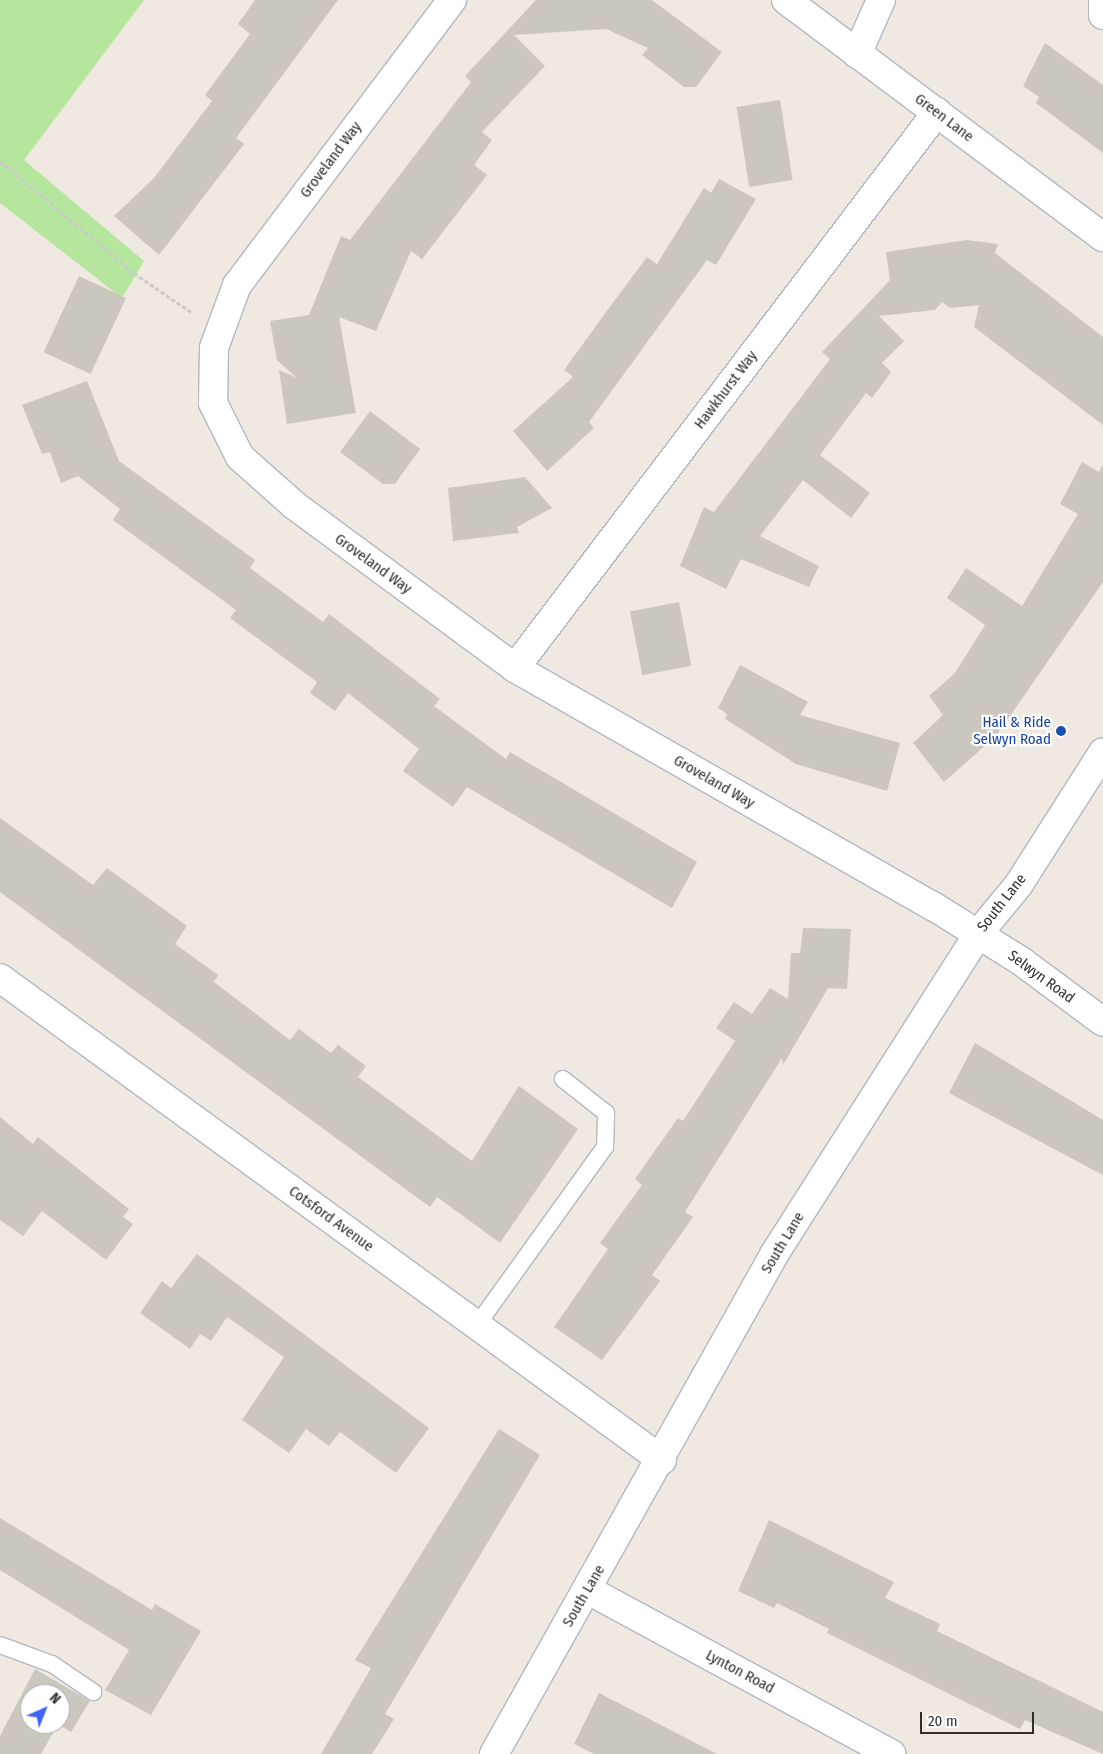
<!DOCTYPE html>
<html>
<head>
<meta charset="utf-8">
<style>
	body { margin:0 }
	#map { position:relative; width:1103px; height:1754px; overflow:hidden; background:#efe9e1; font-family:"Fira Sans Condensed",sans-serif }
	div>[style] { position:absolute }
	.green>* { inset:0; background:#b6e59e }
	.building>* { inset:0; background:#cbc7bf; transform-origin:0 0 }
	.path>* { height:3px; margin-top:-1.5px; transform-origin:0; background:repeating-linear-gradient(90deg,#c9c9c9 0 4px,transparent 0 6.5px) }
	.roads { filter:drop-shadow(1px 0 #b4b7c1) drop-shadow(-1px 0 #b4b7c1) drop-shadow(0 1px #b4b7c1) drop-shadow(0 -1px #b4b7c1) }
	.service>* { height:16px; margin:-8px; padding:0 8px; transform-origin:8px; border-radius:8px; background:#fff }
	.minor>* { height:28px; margin:-14px; padding:0 14px; transform-origin:14px; border-radius:14px; background:#fff }
	.tertiary>* { height:28px; margin:-14px; padding:0 14px; transform-origin:14px; border-radius:14px; background:#fff }
	.dots>* { width:14px; height:14px; translate:-50% -50%; box-sizing:border-box; border:2px solid #fff; border-radius:50% }
	span { translate:-50% -50%; white-space:nowrap; text-align:center; line-height:1.15; -webkit-text-stroke:4.5px #fff; paint-order:stroke }
	.street-label { font-size:15px; color:#2e2e2e }
	.transit-label { font-size:15px; color:#164399 }
	.right { translate:-100% -50%; text-align:right }
	.north { position:absolute; left:20px; top:1684px; width:50px; height:50px; box-sizing:border-box; background:#fff; border:1px solid #ababab; border-radius:50%; rotate:44deg; font-size:14px; font-weight:700; line-height:20px; text-align:center; color:#2e2e2e }
	.north::after { content:''; display:block; margin:auto; width:18px; height:22px; background:#4264fb; clip-path:polygon(50% 0,100% 100%,50% 72%,0 100%) }
	.scale { position:absolute; left:920px; top:1712px; width:114px; height:22px; box-sizing:border-box; border:2px solid #2e2e2e; border-top:0; padding-left:6px; font-size:15px; line-height:18px; white-space:nowrap; color:#2e2e2e; -webkit-text-stroke:4px #fff; paint-order:stroke }
</style>
</head>
<body>
<div id="map">
	<div class="green">
		<i style="clip-path:polygon(0 0,144px 0,24px 160px,144px 261px,122px 298px,0 203px)"></i>
	</div>
	<div class="building">
		<i style="clip-path:polygon(255px 0,338px 0,236px 138px,244px 144px,159px 255px,114px 216px,154px 178px,212px 101px,205px 95px,250px 34px,238px 24px)"></i>
		<i style="clip-path:polygon(536px 0,652px 0,722px 52px,696px 87px,684px 87px,642px 55px,648px 48px,606px 29px,514px 35px,545px 66px,482px 132px,492px 140px,474px 165px,487px 175px,422px 259px,411px 251px,376px 331px,339px 317px,356px 413px,287px 424px,279px 370px,297px 378px,277px 360px,270px 321px,309px 315px,341px 236px,350px 240px,471px 82px,465px 76px)"></i>
		<i style="clip-path:polygon(1045px 43px,1103px 85px,1103px 153px,1036px 103px,1039px 97px,1023px 86px)"></i>
		<i style="left:780px;top:100px;width:81px;height:44px;rotate:81deg"></i>
		<i style="clip-path:polygon(719px 179px,756px 199px,716px 265px,707px 260px,589px 422px,594px 428px,547px 471px,513px 431px,573px 377px,564px 370px,609px 308px,647px 257px,657px 264px,704px 188px,711px 193px)"></i>
		<i style="clip-path:polygon(967px 240px,998px 244px,995px 253px,1103px 337px,1103px 425px,974px 327px,979px 305px,950px 308px,942px 302px,935px 310px,879px 316px,904px 341px,882px 363px,891px 372px,872px 398px,866px 393px,820px 455px,870px 493px,851px 518px,803px 480px,760px 536px,819px 566px,809px 587px,741px 559px,726px 589px,680px 566px,704px 507px,714px 512px,830px 359px,822px 352px,890px 280px,886px 252px)"></i>
		<i style="left:79px;top:276px;width:52px;height:84px;rotate:25deg"></i>
		<i style="clip-path:polygon(87px 381px,119px 461px,255px 560px,250px 568px,323px 622px,329px 614px,440px 699px,434px 706px,506px 759px,510px 752px,697px 862px,672px 908px,467px 787px,453px 807px,403px 771px,419px 749px,348px 693px,335px 711px,310px 693px,317px 682px,230px 618px,236px 610px,113px 520px,120px 509px,78px 476px,61px 483px,50px 452px,42px 454px,22px 405px)"></i>
		<i style="clip-path:polygon(370px 411px,420px 449px,395px 484px,383px 484px,340px 452px)"></i>
		<i style="clip-path:polygon(1082px 462px,1099px 472px,1103px 464px,1103px 582px,996px 736px,944px 782px,913px 743px,943px 715px,929px 696px,955px 673px,985px 625px,947px 598px,966px 568px,1022px 606px,1078px 514px,1060px 504px)"></i>
		<i style="clip-path:polygon(525px 477px,552px 508px,517px 527px,519px 533px,453px 541px,448px 488px)"></i>
		<i style="left:679px;top:602px;width:65px;height:50px;rotate:79deg"></i>
		<i style="clip-path:polygon(740px 665px,808px 702px,800px 715px,900px 743px,887px 791px,796px 764px,725px 719px,727px 714px,718px 708px)"></i>
		<i style="clip-path:polygon(0 818px,93px 885px,107px 868px,187px 926px,175px 944px,218px 975px,214px 982px,290px 1040px,299px 1029px,331px 1053px,338px 1045px,366px 1066px,358px 1077px,472px 1161px,519px 1086px,578px 1129px,500px 1243px,437px 1197px,430px 1207px,0 892px)"></i>
		<i style="clip-path:polygon(803px 928px,851px 929px,847px 989px,828px 988px,783px 1065px,782px 1058px,685px 1212px,693px 1217px,652px 1275px,660px 1281px,602px 1360px,554px 1327px,608px 1249px,600px 1243px,642px 1185px,635px 1179px,678px 1118px,683px 1121px,735px 1041px,716px 1028px,734px 1002px,752px 1014px,770px 988px,788px 999px,791px 953px,800px 953px)"></i>
		<i style="clip-path:polygon(975px 1043px,1103px 1120px,1103px 1175px,949px 1093px)"></i>
		<i style="clip-path:polygon(0 1117px,33px 1144px,38px 1137px,129px 1209px,123px 1217px,133px 1224px,106px 1260px,42px 1211px,23px 1236px,0 1220px)"></i>
		<i style="clip-path:polygon(197px 1254px,429px 1428px,396px 1473px,340px 1432px,329px 1446px,306px 1429px,289px 1453px,242px 1420px,284px 1357px,227px 1317px,211px 1341px,200px 1334px,190px 1349px,140px 1313px,162px 1281px,171px 1288px)"></i>
		<i style="clip-path:polygon(499px 1429px,540px 1455px,385px 1714px,394px 1719px,372px 1754px,321px 1754px,371px 1668px,355px 1660px)"></i>
		<i style="clip-path:polygon(0 1518px,152px 1610px,155px 1604px,201px 1631px,151px 1715px,105px 1690px,129px 1650px,0 1570px)"></i>
		<i style="clip-path:polygon(769px 1520px,894px 1582px,885px 1598px,940px 1624px,937px 1631px,1103px 1712px,1103px 1754px,1025px 1720px,1020px 1729px,827px 1633px,829px 1629px,777px 1603px,774px 1608px,738px 1591px)"></i>
		<i style="clip-path:polygon(evenodd,35px 1669px,90px 1701px,71px 1732px,58px 1724px,41px 1754px,0 1754px,0 1736px,35px 1669px,30px 1694px,60px 1694px,60px 1724px,30px 1724px,30px 1694px)"></i>
		<i style="clip-path:polygon(599px 1693px,717px 1754px,594px 1754px,574px 1744px)"></i>
	</div>
	<div class="path">
		<i style="left:0;top:161px;width:175px;rotate:39.9deg"></i>
		<i style="left:134px;top:273px;width:69px;rotate:34.4deg"></i>
	</div>
	<div class="roads">
		<div class="service">
			<i style="left:477px;top:1325px;width:219px;rotate:-54.3deg"></i>
			<i style="left:605px;top:1147px;width:34px;rotate:-88deg"></i>
			<i style="left:606px;top:1113px;width:55px;rotate:-141.7deg"></i>
			<i style="left:0;top:1645px;width:55px;rotate:20.1deg"></i>
			<i style="left:52px;top:1664px;width:50px;rotate:34.3deg"></i>
		</div>
		<div class="minor">
			<i style="left:452px;top:0;width:357px;rotate:127deg"></i>
			<i style="left:237px;top:285px;width:67px;rotate:110.1deg"></i>
			<i style="left:214px;top:348px;width:55px;rotate:91deg"></i>
			<i style="left:213px;top:403px;width:60px;rotate:63.4deg"></i>
			<i style="left:240px;top:457px;width:72px;rotate:41.6deg"></i>
			<i style="left:294px;top:505px;width:275px;rotate:36.4deg"></i>
			<i style="left:515px;top:668px;width:481px;rotate:29.7deg"></i>
			<i style="left:933px;top:906px;width:104px;rotate:32deg"></i>
			<i style="left:1021px;top:961px;width:102px;rotate:36.6deg"></i>
			<i style="left:786px;top:0;width:396px;rotate:36.8deg"></i>
			<i style="left:1103px;top:3px;width:12px;rotate:90deg"></i>
			<i style="left:857px;top:54px;width:59px;rotate:-66deg"></i>
			<i style="left:515px;top:668px;width:698px;rotate:-52.8deg"></i>
			<i style="left:0;top:978px;width:819px;rotate:36.06deg"></i>
			<i style="left:588px;top:1590px;width:345px;rotate:28.4deg"></i>
		</div>
		<div class="tertiary">
			<i style="left:494px;top:1754px;width:574px;rotate:-60.71deg"></i>
			<i style="left:775px;top:1253px;width:378px;rotate:-57.5deg"></i>
			<i style="left:978px;top:934px;width:65px;rotate:-50.6deg"></i>
			<i style="left:1019px;top:884px;width:156px;rotate:-57.5deg"></i>
		</div>
	</div>
	<div class="dots">
		<i style="left:1061px;top:731px;background:#1a4fb4"></i>
	</div>
	<div class="street-label">
		<span style="left:944px;top:118px;rotate:37deg">Green Lane</span>
		<span style="left:331px;top:160px;rotate:-53deg">Groveland Way</span>
		<span style="left:726px;top:390px;rotate:-53deg">Hawkhurst Way</span>
		<span style="left:373px;top:564px;rotate:36deg">Groveland Way</span>
		<span style="left:714px;top:782px;rotate:30deg">Groveland Way</span>
		<span style="left:1002px;top:903px;rotate:-52deg">South Lane</span>
		<span style="left:1041px;top:977px;rotate:36deg">Selwyn Road</span>
		<span style="left:331px;top:1219px;rotate:36deg">Cotsford Avenue</span>
		<span style="left:783px;top:1243px;rotate:-59deg">South Lane</span>
		<span style="left:584px;top:1596px;rotate:-60deg">South Lane</span>
		<span style="left:740px;top:1672px;rotate:28deg">Lynton Road</span>
	</div>
	<div class="transit-label">
		<span class="right" style="left:1051px;top:731px">Hail &amp; Ride<br>Selwyn Road</span>
	</div>
	<div class="north">N</div>
	<div class="scale">20 m</div>
</div>
</body>
</html>
